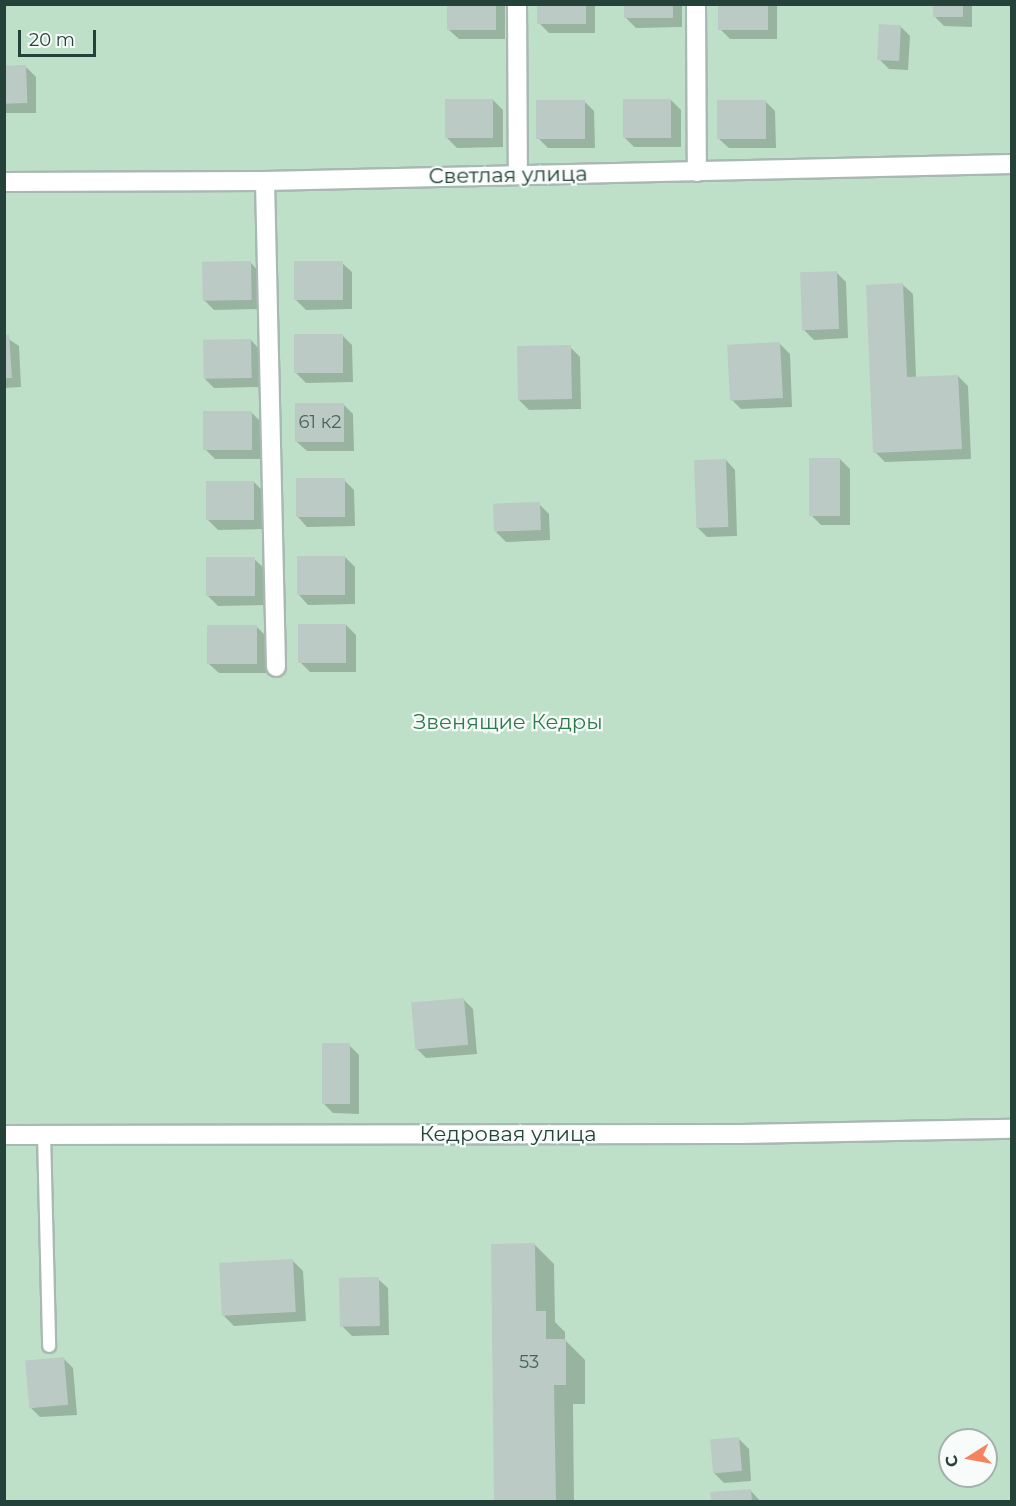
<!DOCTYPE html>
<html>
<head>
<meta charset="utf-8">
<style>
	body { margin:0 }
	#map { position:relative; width:1016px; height:1506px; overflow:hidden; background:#e6efeb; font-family:Montserrat,sans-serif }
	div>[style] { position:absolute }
	.green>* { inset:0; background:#bfe0c8 }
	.shadow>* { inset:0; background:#0003 }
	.building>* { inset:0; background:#bbcac4; transform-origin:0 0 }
	.roads { filter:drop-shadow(2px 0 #a8b8b2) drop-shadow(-2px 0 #a8b8b2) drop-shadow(0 2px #a8b8b2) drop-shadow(0 -2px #a8b8b2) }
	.service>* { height:12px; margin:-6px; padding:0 6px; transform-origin:6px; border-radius:6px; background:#fff }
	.minor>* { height:18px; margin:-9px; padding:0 9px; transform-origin:9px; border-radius:9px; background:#fff }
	span { translate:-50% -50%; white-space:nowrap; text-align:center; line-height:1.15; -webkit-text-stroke:4.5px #f7fbf9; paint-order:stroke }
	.number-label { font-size:18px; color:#4a645c }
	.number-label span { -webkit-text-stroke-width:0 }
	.street-label { font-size:21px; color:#24423a }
	.park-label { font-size:21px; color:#2d7a4b }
	.frame { position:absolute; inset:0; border:6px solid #24423a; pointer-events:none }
	.north { position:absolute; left:938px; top:1428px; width:60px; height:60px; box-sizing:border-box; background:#f7fbf9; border:2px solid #a3b1ad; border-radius:50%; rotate:259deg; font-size:16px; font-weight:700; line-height:24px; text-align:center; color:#24423a }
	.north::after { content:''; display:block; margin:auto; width:21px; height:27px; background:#f4845f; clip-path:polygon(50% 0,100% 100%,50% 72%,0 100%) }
	.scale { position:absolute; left:18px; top:30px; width:78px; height:27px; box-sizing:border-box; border:3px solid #24423a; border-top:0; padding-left:8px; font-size:18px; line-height:21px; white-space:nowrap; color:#24423a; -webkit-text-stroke:4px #f7fbf9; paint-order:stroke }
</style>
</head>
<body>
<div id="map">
	<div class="green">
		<i style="clip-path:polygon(evenodd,5px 5px,1011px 5px,1011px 1501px,5px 1501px,5px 5px,950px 1440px,986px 1440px,986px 1476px,950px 1476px,950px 1440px)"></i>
	</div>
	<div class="shadow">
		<i style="clip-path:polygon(448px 4px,505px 4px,505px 39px,459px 39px,449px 30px)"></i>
		<i style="clip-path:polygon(539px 4px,595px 4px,595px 33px,549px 33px,539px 23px)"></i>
		<i style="clip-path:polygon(626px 4px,682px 4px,682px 27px,636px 28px,626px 18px)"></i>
		<i style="clip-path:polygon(720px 4px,777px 4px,777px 39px,730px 39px,720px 29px)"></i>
		<i style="clip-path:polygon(934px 4px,972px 4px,972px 27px,944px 26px,934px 16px)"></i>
		<i style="clip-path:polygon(900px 26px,910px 36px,908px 70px,889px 69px,879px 59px)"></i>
		<i style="clip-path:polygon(4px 67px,26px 67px,36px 77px,36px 113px,4px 113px)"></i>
		<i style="clip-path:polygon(493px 100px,503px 110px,503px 147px,457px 148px,447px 138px)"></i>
		<i style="clip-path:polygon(671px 100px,681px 110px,681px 147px,634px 147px,625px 138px)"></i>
		<i style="clip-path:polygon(584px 101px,594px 111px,595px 148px,548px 148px,538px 138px)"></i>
		<i style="clip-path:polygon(765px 101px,775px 111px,776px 148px,729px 148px,719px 139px)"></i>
		<i style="clip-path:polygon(251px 263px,260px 273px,261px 309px,214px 310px,204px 300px)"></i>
		<i style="clip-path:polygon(342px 263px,352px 272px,352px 309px,306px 310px,296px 300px)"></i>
		<i style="clip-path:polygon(836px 272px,846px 282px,848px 338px,814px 340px,804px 330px)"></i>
		<i style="clip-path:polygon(903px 285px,913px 294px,916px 378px,958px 376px,968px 386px,971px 459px,885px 462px,875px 452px)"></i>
		<i style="clip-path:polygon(342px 335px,352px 345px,353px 382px,306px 383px,296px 373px)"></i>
		<i style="clip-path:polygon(4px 336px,19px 346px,21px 387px,4px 388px)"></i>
		<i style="clip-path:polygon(251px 340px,260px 350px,261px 387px,214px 388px,204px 378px)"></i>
		<i style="clip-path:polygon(780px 344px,790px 354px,792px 407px,741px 409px,731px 399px)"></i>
		<i style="clip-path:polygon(570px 347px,580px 357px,581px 409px,529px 410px,519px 400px)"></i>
		<i style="clip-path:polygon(343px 404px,353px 414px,354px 451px,307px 451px,297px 442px)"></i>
		<i style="clip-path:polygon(251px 412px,261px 422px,262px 459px,215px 459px,205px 449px)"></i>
		<i style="clip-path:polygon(840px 459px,850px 469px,850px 525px,821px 525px,811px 515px)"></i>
		<i style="clip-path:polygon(726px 460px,735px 470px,737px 536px,707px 537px,697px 527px)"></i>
		<i style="clip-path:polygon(344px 480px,354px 490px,355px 526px,307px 527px,298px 517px)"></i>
		<i style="clip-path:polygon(254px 482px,264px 492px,264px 529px,218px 530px,208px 520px)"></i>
		<i style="clip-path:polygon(539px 504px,549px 514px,550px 540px,506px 542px,496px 532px)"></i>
		<i style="clip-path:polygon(345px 557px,355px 567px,355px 604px,308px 605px,299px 595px)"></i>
		<i style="clip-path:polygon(254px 559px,264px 568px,265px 605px,218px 606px,208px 596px)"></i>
		<i style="clip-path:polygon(346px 625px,356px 635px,356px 672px,310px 672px,300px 662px)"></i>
		<i style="clip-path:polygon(256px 626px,266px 636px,266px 673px,219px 673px,209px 664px)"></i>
		<i style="clip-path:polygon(463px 999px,473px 1009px,477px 1054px,426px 1058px,416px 1048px)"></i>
		<i style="clip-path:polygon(349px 1045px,359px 1055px,359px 1114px,333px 1113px,323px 1103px)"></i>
		<i style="clip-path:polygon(535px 1245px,554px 1264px,555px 1322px,565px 1332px,565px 1340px,585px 1360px,585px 1404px,573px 1404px,574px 1502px,495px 1502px)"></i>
		<i style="clip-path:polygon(293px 1261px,303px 1271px,306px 1321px,234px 1326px,224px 1316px)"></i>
		<i style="clip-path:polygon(378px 1279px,388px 1288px,389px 1335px,352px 1336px,342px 1326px)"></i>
		<i style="clip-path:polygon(63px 1358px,73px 1368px,77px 1415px,40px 1417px,30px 1407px)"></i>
		<i style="clip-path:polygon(739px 1439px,749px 1449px,751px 1481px,724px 1483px,714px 1473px)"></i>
		<i style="clip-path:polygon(751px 1491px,761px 1502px,712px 1502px)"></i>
	</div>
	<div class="building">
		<i style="left:447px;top:4px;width:49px;height:26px"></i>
		<i style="left:537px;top:4px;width:49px;height:20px"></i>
		<i style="left:624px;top:4px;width:49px;height:14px"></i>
		<i style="left:718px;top:4px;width:50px;height:26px"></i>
		<i style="left:933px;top:4px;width:30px;height:13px"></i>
		<i style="left:879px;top:24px;width:22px;height:36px;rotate:3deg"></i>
		<i style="left:26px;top:65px;width:38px;height:22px;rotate:88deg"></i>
		<i style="left:445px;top:99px;width:48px;height:39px"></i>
		<i style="left:623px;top:99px;width:48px;height:39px"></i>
		<i style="left:536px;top:100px;width:49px;height:39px"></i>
		<i style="left:717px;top:100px;width:49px;height:39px"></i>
		<i style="left:251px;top:261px;width:39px;height:49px;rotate:89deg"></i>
		<i style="left:343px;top:261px;width:39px;height:49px;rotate:90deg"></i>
		<i style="left:837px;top:271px;width:58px;height:37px;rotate:88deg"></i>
		<i style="clip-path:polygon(903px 283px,907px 377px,958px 375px,962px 449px,873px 453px,866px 285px)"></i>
		<i style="clip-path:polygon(9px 334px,12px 378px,4px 378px,4px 335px)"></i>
		<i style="left:294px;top:334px;width:49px;height:39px"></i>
		<i style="left:251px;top:339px;width:39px;height:48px;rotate:89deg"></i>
		<i style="left:780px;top:342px;width:56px;height:53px;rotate:87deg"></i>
		<i style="left:571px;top:345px;width:54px;height:54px;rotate:89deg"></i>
		<i style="left:295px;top:403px;width:49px;height:39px"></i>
		<i style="left:203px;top:411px;width:49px;height:39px"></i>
		<i style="left:809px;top:458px;width:31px;height:58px"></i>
		<i style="left:726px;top:459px;width:68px;height:32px;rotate:88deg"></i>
		<i style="left:345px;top:478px;width:39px;height:49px;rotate:90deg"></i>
		<i style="left:206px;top:481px;width:48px;height:39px"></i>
		<i style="left:540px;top:502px;width:28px;height:47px;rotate:88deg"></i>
		<i style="left:297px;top:556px;width:48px;height:39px"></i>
		<i style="left:255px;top:557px;width:39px;height:49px;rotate:90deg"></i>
		<i style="left:298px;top:624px;width:48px;height:39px"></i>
		<i style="left:207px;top:625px;width:50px;height:39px"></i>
		<i style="left:464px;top:998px;width:47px;height:53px;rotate:85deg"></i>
		<i style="left:322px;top:1043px;width:28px;height:61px"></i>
		<i style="clip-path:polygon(535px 1243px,536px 1311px,546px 1311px,546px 1339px,566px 1339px,566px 1385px,554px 1385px,556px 1502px,494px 1502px,491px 1244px)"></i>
		<i style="left:293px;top:1259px;width:53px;height:74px;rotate:87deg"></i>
		<i style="left:379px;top:1277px;width:49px;height:40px;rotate:89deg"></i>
		<i style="left:64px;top:1357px;width:48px;height:39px;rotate:85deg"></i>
		<i style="left:739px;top:1437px;width:34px;height:29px;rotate:85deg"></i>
		<i style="clip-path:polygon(751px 1489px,752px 1502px,711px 1502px,710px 1492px)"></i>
	</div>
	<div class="roads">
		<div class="service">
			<i style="left:44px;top:1134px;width:212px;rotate:88.6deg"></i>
		</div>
		<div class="minor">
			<i style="left:517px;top:4px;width:170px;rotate:89.7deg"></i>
			<i style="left:696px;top:4px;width:168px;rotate:89.7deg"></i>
			<i style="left:265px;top:181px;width:486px;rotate:88.7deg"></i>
			<i style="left:4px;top:182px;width:261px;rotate:-0.2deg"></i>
			<i style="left:265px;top:181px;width:747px;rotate:-1.3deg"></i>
			<i style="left:4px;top:1135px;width:737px;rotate:-0.08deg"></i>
			<i style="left:741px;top:1134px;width:271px;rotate:-1.1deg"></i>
		</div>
	</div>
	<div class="number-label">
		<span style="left:320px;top:422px">61 к2</span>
		<span style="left:529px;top:1362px">53</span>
	</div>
	<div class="street-label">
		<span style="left:508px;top:175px;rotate:-1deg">Светлая улица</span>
		<span style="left:508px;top:1134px">Кедровая улица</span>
	</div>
	<div class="park-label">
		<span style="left:508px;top:722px">Звенящие Кедры</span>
	</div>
	<div class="frame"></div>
	<div class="north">С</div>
	<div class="scale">20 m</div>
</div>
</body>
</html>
